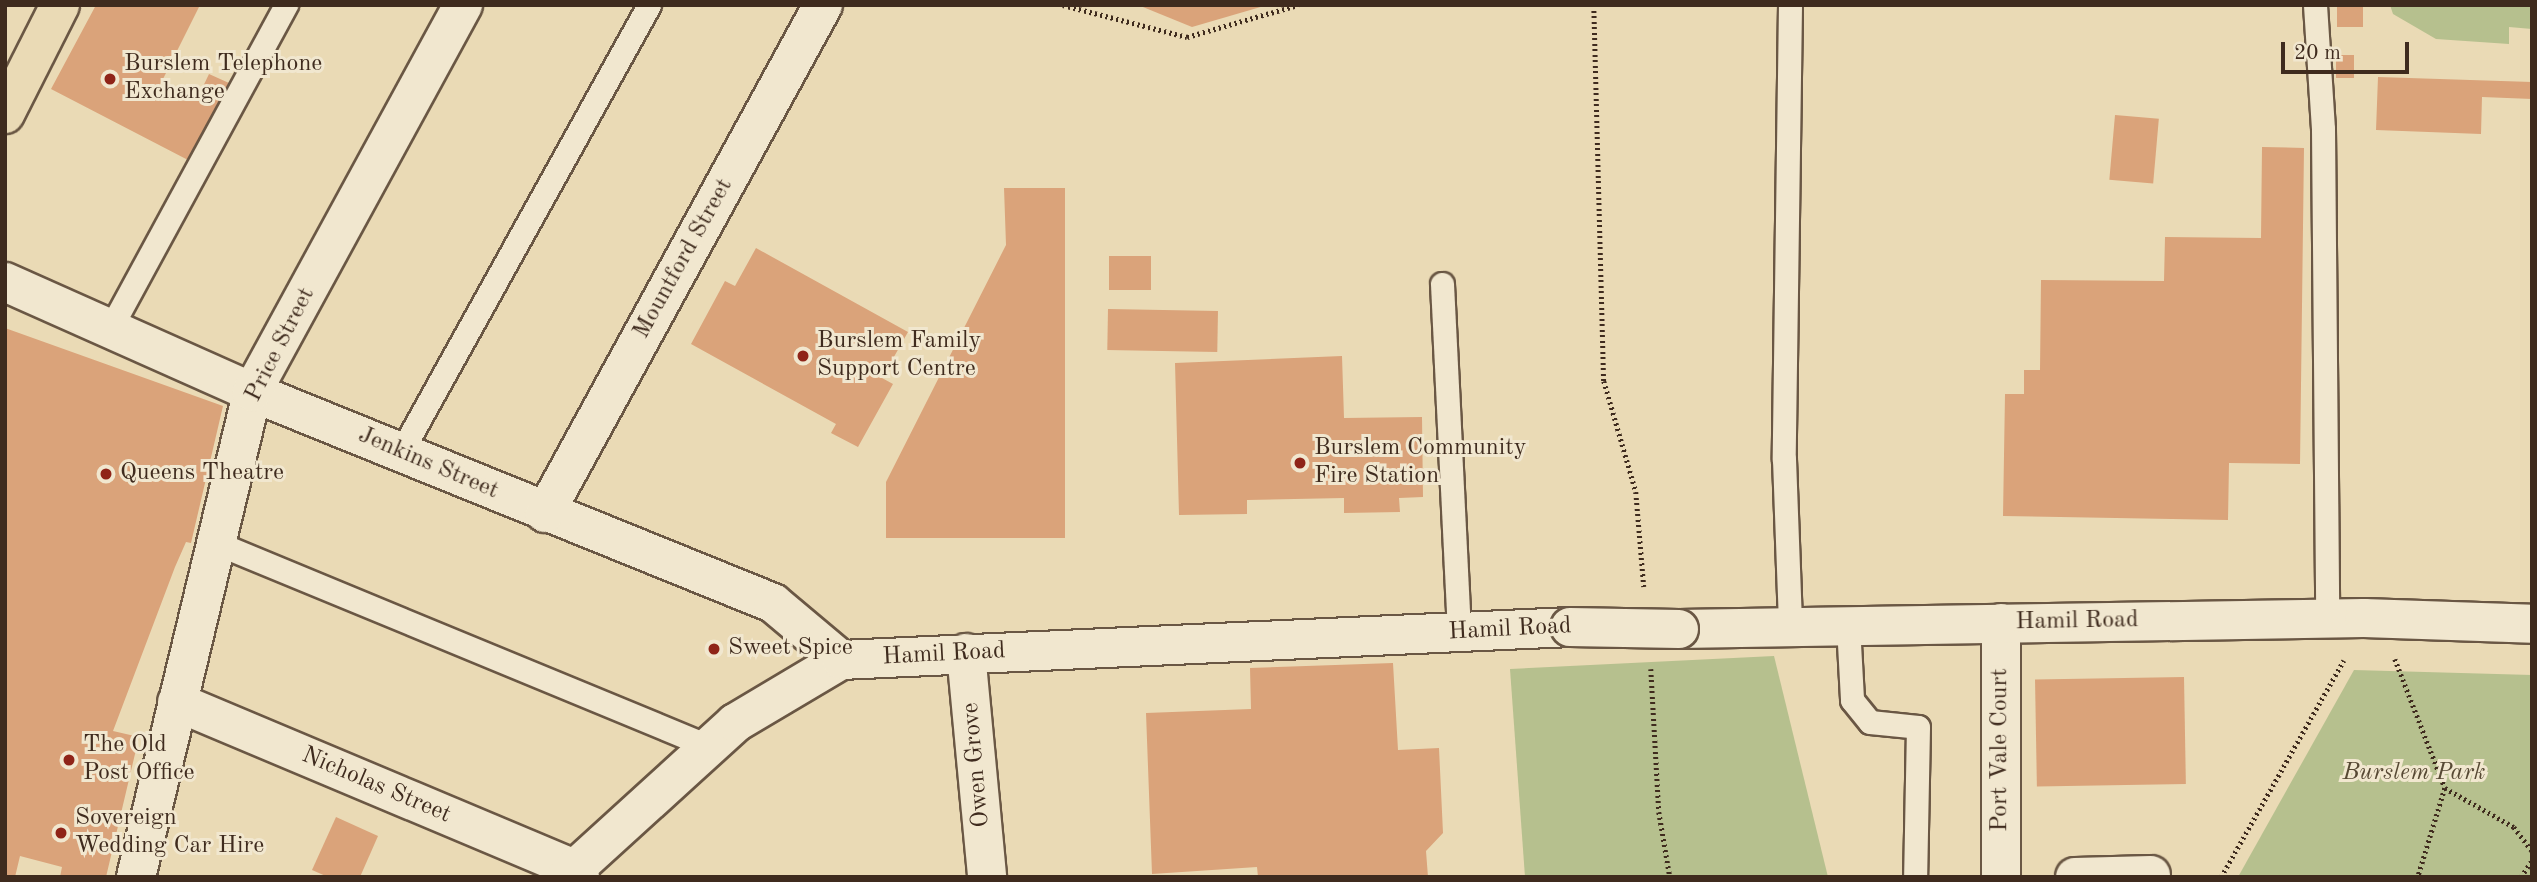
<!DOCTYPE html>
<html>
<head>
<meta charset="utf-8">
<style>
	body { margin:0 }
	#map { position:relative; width:2537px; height:882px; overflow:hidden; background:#eadab5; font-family:"Old Standard TT",serif }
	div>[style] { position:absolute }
	.green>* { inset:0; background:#b6c08e }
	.building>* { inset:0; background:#daa37a; transform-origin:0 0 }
	.path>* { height:4.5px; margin-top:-2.25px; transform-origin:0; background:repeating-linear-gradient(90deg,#3f2b1e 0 2px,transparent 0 5.5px) }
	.roads { filter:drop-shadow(2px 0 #6a5744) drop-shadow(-2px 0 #6a5744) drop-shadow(0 2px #6a5744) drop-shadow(0 -2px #6a5744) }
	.service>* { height:23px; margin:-11.5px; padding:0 11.5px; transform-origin:11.5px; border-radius:11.5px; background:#f1e7cf }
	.minor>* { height:38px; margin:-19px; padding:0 19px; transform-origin:19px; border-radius:19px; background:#f1e7cf }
	.tertiary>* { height:38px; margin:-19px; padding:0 19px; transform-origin:19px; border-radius:19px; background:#f1e7cf }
	.primary>* { height:38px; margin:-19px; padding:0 19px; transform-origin:19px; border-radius:19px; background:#eadab5 }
	.bridges { filter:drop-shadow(2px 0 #6a5744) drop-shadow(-2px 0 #6a5744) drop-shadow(0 2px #6a5744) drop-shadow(0 -2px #6a5744) }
	.tertiary-bridge>* { height:38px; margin:-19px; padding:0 19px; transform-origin:19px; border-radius:19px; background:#f1e7cf }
	.dots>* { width:19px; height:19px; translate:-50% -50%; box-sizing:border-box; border:4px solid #f1e7cf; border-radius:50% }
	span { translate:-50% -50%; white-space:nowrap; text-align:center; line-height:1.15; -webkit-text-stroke:6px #f1e7cf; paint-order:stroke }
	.poi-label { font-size:24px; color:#3f2b1e }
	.left { translate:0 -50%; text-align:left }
	.street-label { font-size:24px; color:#3f2b1e }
	.park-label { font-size:24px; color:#574934; font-style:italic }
	.frame { position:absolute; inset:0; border:7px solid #3f2b1e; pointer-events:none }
	.scale { position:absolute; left:2281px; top:42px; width:128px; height:32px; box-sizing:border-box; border:4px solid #3f2b1e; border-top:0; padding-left:9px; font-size:21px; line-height:24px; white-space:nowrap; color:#3f2b1e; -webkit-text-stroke:5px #f1e7cf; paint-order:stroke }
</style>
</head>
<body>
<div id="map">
	<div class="green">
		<i style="clip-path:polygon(2390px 5px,2532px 5px,2532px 29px,2509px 27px,2509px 44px,2436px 39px,2393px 14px)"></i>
		<i style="clip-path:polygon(1774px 656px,1828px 877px,1525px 877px,1510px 669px)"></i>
		<i style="clip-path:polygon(2354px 670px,2532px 675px,2532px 877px,2238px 877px)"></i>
	</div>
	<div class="building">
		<i style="clip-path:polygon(96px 5px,200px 5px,160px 85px,196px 101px,209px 74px,229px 83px,188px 160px,51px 89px)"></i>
		<i style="clip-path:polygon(1138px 5px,1263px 5px,1264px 6px,1192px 27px)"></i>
		<i style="left:2337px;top:5px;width:26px;height:22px"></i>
		<i style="left:2336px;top:55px;width:18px;height:23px"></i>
		<i style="clip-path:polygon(2378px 77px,2532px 82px,2532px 99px,2482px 97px,2481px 134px,2376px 130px)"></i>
		<i style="left:2115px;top:115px;width:44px;height:65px;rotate:5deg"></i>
		<i style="clip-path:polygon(2262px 147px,2304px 148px,2300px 464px,2229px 463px,2228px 520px,2003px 516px,2005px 394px,2024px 394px,2024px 370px,2040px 370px,2041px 280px,2164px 281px,2165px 237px,2261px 238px)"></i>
		<i style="clip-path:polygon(1004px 188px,1065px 188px,1065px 538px,886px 538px,886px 482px,1006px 245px)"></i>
		<i style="clip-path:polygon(756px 248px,908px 332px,882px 378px,893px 384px,858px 447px,831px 433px,836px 424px,691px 344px,725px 281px,735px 286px)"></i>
		<i style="left:1109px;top:256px;width:42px;height:34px"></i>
		<i style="left:1108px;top:309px;width:110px;height:41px;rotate:1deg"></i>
		<i style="clip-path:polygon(5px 328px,223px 406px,191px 543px,186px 542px,175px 567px,113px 731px,139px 737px,106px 877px,60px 877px,62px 867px,20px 856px,15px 877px,5px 877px)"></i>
		<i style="clip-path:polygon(1342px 356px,1344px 418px,1422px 417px,1423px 497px,1399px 498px,1400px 512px,1344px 513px,1344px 498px,1247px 500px,1247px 514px,1179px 515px,1175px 363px)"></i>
		<i style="clip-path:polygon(1393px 663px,1398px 750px,1439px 748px,1443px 833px,1426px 851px,1428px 877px,1258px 877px,1257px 867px,1152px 874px,1146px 713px,1251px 709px,1250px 668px)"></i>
		<i style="left:2184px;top:677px;width:107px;height:149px;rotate:89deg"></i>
		<i style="clip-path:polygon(336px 817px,378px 836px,360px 877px,328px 877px,312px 870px)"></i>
	</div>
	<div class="path">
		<i style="left:1063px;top:5px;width:128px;rotate:14.5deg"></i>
		<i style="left:1187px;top:37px;width:116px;rotate:-16.1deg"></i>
		<i style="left:1594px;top:5px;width:376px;rotate:88.5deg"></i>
		<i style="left:1604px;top:381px;width:116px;rotate:73.9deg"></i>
		<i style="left:1636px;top:492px;width:95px;rotate:85.2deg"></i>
		<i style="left:2395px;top:659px;width:138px;rotate:68.8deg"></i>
		<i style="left:2445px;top:788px;width:93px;rotate:106.9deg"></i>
		<i style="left:1651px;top:669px;width:143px;rotate:86.8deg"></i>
		<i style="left:1659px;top:812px;width:66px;rotate:80.4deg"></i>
		<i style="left:2445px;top:788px;width:79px;rotate:29.5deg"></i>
		<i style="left:2514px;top:827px;width:30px;rotate:53deg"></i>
		<i style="left:2221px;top:877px;width:249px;rotate:-60.5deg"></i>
		<i style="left:2521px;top:877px;width:20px;rotate:-57deg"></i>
	</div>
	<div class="roads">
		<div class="service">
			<i style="left:1790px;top:5px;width:454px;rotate:90.8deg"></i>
			<i style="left:1784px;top:459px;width:167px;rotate:87.9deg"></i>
			<i style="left:2315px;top:5px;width:124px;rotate:86.3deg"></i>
			<i style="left:2323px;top:129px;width:490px;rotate:89.5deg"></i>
			<i style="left:1442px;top:284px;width:349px;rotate:87.2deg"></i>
			<i style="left:110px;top:329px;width:369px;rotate:-61.5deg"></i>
			<i style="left:401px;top:452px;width:511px;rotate:-60.98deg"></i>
			<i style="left:214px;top:542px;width:534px;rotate:22.44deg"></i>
			<i style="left:1848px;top:625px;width:75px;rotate:86.9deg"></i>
			<i style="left:1852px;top:700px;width:28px;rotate:51deg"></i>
			<i style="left:1870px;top:722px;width:48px;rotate:5.9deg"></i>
			<i style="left:1918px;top:727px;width:150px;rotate:91.1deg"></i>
		</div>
		<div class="minor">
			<i style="left:5px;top:282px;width:270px;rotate:24deg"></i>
			<i style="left:252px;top:392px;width:562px;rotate:22.05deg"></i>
			<i style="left:773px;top:603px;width:89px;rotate:40deg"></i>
			<i style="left:545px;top:513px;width:579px;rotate:-61.31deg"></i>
			<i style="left:966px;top:653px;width:225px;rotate:84.6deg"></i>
			<i style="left:177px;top:702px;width:431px;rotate:22.8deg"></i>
			<i style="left:574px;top:869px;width:10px;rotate:53deg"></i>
			<i style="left:136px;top:877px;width:499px;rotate:-76.5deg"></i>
			<i style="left:252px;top:392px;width:441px;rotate:-61.4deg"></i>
			<i style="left:2001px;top:877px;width:254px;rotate:-90deg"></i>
			<i style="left:2075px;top:877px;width:76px;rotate:-1.5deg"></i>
		</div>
		<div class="tertiary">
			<i style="left:1679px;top:629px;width:685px;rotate:-0.92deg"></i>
			<i style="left:2364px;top:618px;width:168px;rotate:2deg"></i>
			<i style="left:566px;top:877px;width:229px;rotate:-42.3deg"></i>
			<i style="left:735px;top:723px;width:123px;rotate:-30.7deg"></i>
			<i style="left:841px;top:660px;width:730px;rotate:-2.59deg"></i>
		</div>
		<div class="primary">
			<i style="left:5px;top:114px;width:122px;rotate:-63.2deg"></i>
		</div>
	</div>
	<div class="bridges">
		<div class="tertiary-bridge">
			<i style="left:1570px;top:627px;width:109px;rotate:1.1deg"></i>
		</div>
	</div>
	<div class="dots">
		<i style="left:110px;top:79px;background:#8f2418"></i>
		<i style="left:803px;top:356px;background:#8f2418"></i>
		<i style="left:1300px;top:463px;background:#8f2418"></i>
		<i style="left:106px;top:474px;background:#8f2418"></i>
		<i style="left:714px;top:649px;background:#8f2418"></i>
		<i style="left:69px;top:760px;background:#8f2418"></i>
		<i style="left:61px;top:833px;background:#8f2418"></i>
	</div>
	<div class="poi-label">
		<span class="left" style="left:124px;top:79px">Burslem Telephone<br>Exchange</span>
		<span class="left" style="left:817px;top:356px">Burslem Family<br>Support Centre</span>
		<span class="left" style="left:1314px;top:463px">Burslem Community<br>Fire Station</span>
		<span class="left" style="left:120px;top:474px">Queens Theatre</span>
		<span class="left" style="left:728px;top:649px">Sweet Spice</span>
		<span class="left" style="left:83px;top:760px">The Old<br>Post Office</span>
		<span class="left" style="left:75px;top:833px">Sovereign<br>Wedding Car Hire</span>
	</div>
	<div class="street-label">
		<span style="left:684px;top:259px;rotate:-61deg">Mountford Street</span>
		<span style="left:281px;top:345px;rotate:-63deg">Price Street</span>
		<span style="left:428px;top:464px;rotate:23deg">Jenkins Street</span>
		<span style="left:2077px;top:622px;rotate:-1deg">Hamil Road</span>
		<span style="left:1510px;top:630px;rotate:-3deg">Hamil Road</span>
		<span style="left:944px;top:655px;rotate:-3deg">Hamil Road</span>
		<span style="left:2001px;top:750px;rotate:-90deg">Port Vale Court</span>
		<span style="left:977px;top:765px;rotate:-95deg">Owen Grove</span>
		<span style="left:376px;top:786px;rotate:23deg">Nicholas Street</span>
	</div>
	<div class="park-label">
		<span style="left:2414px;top:774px">Burslem Park</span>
	</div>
	<div class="frame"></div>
	<div class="scale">20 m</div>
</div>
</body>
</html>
